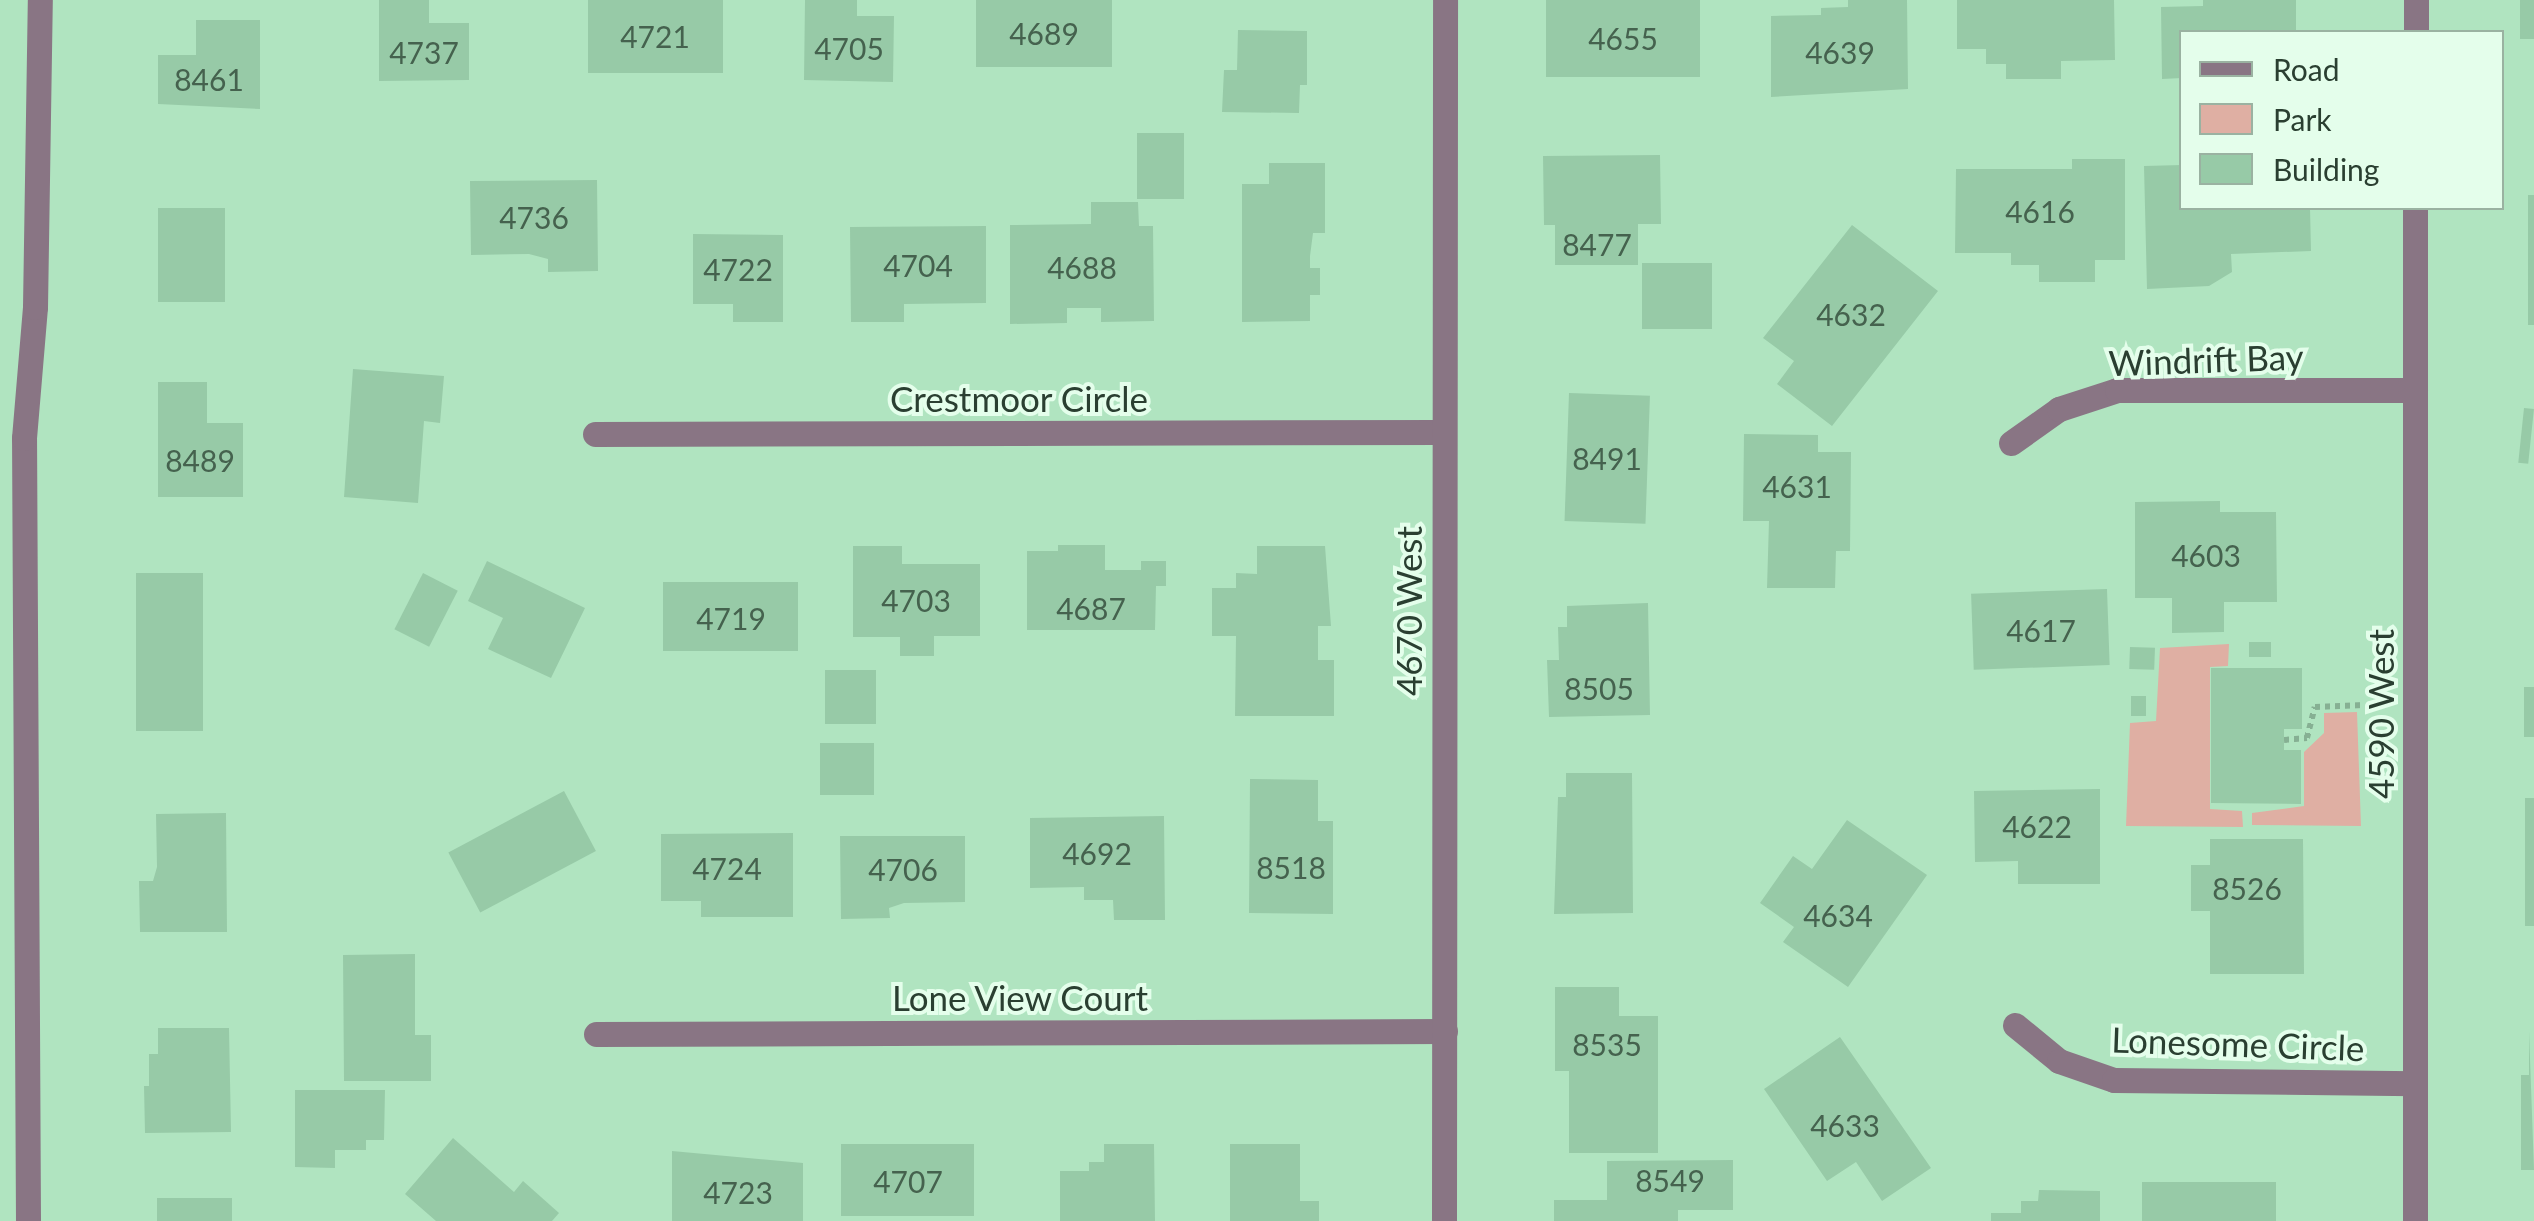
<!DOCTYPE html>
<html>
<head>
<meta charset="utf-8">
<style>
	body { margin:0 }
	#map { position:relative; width:2534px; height:1221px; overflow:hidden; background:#b0e4c0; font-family:Lato,sans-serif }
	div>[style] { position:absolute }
	.green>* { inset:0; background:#dfafa3 }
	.building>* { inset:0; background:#97caa7; transform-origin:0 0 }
	.path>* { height:6px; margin-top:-3px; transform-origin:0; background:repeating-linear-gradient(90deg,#86b093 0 5px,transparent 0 10px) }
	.minor>* { height:25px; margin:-12.5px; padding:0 12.5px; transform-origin:12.5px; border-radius:12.5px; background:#897584 }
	span { translate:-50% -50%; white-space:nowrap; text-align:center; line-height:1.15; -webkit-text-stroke:8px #e4feeb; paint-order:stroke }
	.number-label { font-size:30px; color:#45624e }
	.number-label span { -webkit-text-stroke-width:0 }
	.street-label { font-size:35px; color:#2a3f31 }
	.legend { position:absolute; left:2179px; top:30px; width:325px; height:180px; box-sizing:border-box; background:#e4feeb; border:2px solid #9ab2a1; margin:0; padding:12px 18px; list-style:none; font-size:30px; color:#2a3f31 }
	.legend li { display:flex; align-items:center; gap:20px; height:50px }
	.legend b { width:50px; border:2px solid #9ab2a1 }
</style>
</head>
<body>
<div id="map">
	<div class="green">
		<i style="clip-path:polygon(2229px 644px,2228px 666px,2210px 667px,2210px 809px,2242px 811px,2243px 827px,2126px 826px,2130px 723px,2156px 721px,2160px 648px)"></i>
		<i style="clip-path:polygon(2357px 712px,2361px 826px,2252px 825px,2252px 813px,2304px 806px,2304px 752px,2324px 733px,2324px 713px)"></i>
	</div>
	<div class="building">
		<i style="clip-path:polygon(379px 0,429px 0,429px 23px,469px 23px,469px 80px,379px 81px)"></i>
		<i style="left:588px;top:0;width:135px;height:73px"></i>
		<i style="clip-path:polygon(805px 0,857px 0,857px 16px,894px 16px,893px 82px,804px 80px)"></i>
		<i style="left:976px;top:0;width:136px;height:67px"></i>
		<i style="left:1546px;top:0;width:154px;height:77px"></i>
		<i style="clip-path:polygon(1848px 0,1907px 0,1908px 89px,1771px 97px,1771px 16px,1821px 15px,1821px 8px,1848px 7px)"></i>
		<i style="clip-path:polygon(1957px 0,2114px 0,2115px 60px,2061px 61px,2061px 79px,2006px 79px,2006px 64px,1986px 64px,1986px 49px,1957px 49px)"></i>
		<i style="clip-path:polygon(2203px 0,2296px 0,2296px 32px,2182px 32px,2182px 78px,2162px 79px,2161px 7px,2203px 6px)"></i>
		<i style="left:2520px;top:0;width:14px;height:39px"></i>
		<i style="clip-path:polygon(196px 20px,260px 20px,260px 109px,158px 104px,158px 55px,196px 55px)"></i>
		<i style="clip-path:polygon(1238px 30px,1307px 31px,1307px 85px,1300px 85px,1299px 113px,1222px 112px,1224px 70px,1237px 70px)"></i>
		<i style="left:1137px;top:133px;width:47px;height:66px"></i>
		<i style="clip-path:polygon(1660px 155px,1661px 224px,1638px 224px,1638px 265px,1555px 265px,1555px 225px,1544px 225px,1543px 156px)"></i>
		<i style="clip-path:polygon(2072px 159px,2125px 159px,2125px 260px,2095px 260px,2095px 282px,2039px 282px,2039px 265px,2011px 265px,2011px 253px,1955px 253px,1956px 169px,2072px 169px)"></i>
		<i style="clip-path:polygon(1269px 163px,1325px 163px,1325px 233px,1313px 233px,1310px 256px,1310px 268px,1320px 268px,1320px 295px,1310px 295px,1310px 321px,1242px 322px,1242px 184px,1269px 184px)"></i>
		<i style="clip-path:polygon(2182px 165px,2182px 208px,2310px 208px,2311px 251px,2231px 254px,2232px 272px,2209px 286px,2147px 289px,2144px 166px)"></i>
		<i style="clip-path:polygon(597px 180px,598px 271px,548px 272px,548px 259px,529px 254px,471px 255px,470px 181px)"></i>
		<i style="left:2528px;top:195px;width:6px;height:130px"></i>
		<i style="clip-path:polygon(1091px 202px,1138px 202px,1139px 226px,1153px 226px,1154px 321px,1101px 322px,1101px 308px,1067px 308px,1067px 323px,1010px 324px,1010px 225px,1091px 224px)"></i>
		<i style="left:158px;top:208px;width:67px;height:94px"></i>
		<i style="clip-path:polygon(1852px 225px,1938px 291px,1832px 426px,1777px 384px,1794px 361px,1763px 338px)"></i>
		<i style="clip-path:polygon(986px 226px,986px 303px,904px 304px,904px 322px,851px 322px,850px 227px)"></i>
		<i style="clip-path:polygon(693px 234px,783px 235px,783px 322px,733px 322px,733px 304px,693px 304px)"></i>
		<i style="left:1642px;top:263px;width:70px;height:66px"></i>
		<i style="clip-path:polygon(353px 369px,444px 376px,440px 423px,424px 421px,418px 503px,344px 497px)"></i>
		<i style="clip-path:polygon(158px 382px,207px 382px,207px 423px,243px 423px,243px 497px,158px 497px)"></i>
		<i style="left:1569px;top:393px;width:81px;height:128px;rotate:2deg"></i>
		<i style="left:2524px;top:408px;width:10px;height:55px;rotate:6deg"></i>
		<i style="clip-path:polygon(1744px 434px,1818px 435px,1818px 452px,1851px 452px,1850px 551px,1836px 551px,1835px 588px,1767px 588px,1769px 521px,1743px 521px)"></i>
		<i style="clip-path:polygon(2220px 501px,2220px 512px,2276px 512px,2277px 602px,2224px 602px,2224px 632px,2172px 633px,2172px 598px,2135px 598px,2135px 502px)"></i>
		<i style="clip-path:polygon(1058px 545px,1105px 545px,1105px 570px,1141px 570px,1141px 561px,1166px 561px,1166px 586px,1156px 586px,1155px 630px,1027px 630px,1027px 551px,1058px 551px)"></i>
		<i style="clip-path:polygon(853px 546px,902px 546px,902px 564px,980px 564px,980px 636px,934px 636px,934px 656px,900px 656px,900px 637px,853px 637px)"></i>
		<i style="clip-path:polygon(1257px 546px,1325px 546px,1331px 626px,1318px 626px,1318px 660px,1334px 660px,1334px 716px,1235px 716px,1236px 636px,1212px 636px,1212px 588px,1236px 588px,1236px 573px,1257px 574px)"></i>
		<i style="clip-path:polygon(487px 561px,585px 608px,551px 678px,488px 649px,503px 618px,468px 601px)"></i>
		<i style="left:136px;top:573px;width:67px;height:158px"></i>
		<i style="left:423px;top:573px;width:39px;height:63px;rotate:27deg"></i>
		<i style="left:798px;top:582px;width:69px;height:135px;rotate:90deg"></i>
		<i style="left:2107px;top:589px;width:76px;height:136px;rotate:88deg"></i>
		<i style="clip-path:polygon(1648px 603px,1650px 715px,1549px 717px,1547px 660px,1559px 660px,1558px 627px,1567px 627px,1567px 606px)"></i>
		<i style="left:2249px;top:642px;width:22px;height:15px"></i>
		<i style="left:2130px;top:647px;width:25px;height:22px;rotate:2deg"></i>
		<i style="clip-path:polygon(2211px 668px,2302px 668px,2302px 729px,2284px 729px,2284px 750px,2301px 750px,2301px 804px,2211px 803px)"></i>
		<i style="left:825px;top:670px;width:51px;height:54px"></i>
		<i style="left:2524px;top:687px;width:10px;height:50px"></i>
		<i style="left:2131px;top:696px;width:15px;height:20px"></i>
		<i style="left:820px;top:743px;width:54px;height:52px"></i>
		<i style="clip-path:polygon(1566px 773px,1632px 773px,1633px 913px,1554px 914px,1558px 797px,1566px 797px)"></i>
		<i style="clip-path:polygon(1250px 779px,1318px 780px,1318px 821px,1333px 821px,1333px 914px,1249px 913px)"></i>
		<i style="clip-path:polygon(2100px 789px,2100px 884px,2018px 884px,2018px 861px,1975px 862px,1974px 791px)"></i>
		<i style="left:564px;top:791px;width:68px;height:131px;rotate:62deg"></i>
		<i style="left:2525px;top:798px;width:9px;height:128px"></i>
		<i style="clip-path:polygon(226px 813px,227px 932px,140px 932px,139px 881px,153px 881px,157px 867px,156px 814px)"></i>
		<i style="clip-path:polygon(1164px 816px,1165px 920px,1114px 920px,1113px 900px,1084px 900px,1084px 887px,1030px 888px,1030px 818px)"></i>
		<i style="clip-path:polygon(1847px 820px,1927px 875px,1848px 987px,1783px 942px,1794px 927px,1760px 903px,1793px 856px,1812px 869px)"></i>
		<i style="clip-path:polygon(793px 833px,793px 917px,701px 917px,701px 901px,661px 901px,661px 834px)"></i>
		<i style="clip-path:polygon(840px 836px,965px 836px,965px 902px,904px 903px,889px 908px,890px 918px,841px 919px)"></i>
		<i style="clip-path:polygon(2210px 839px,2303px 839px,2304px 974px,2210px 974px,2210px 911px,2191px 911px,2191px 865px,2210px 865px)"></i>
		<i style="clip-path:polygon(415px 954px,415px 1035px,431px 1035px,431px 1081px,344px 1081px,343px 955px)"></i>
		<i style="clip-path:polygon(1555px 987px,1619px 987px,1619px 1016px,1658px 1016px,1658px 1153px,1569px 1153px,1569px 1071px,1555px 1071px)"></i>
		<i style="clip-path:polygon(158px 1028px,229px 1028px,231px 1132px,145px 1133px,144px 1086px,149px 1086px,149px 1054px,158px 1054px)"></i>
		<i style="clip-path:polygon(2529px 1031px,2534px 1170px,2521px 1170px,2521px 1075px,2529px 1075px)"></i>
		<i style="clip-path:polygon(1840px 1037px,1931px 1168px,1882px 1201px,1856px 1162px,1827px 1181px,1764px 1089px)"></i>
		<i style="clip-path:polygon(295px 1090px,385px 1090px,384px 1140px,366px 1140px,366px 1150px,335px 1150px,335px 1168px,295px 1167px)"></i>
		<i style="clip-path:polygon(453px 1138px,514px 1192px,523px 1181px,559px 1213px,552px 1221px,436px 1221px,405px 1194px)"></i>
		<i style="left:974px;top:1144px;width:72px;height:133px;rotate:90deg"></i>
		<i style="clip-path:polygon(1104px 1144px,1154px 1144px,1155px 1221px,1060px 1221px,1060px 1171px,1089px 1171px,1089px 1162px,1104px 1162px)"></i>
		<i style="clip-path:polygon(1230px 1144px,1300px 1144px,1300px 1201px,1319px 1201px,1319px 1221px,1230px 1221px)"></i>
		<i style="clip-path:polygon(672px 1151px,803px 1163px,803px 1221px,672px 1221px)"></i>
		<i style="clip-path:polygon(1733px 1160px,1733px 1210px,1678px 1210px,1678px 1221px,1554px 1221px,1554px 1200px,1607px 1200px,1607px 1161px)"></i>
		<i style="left:2142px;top:1182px;width:134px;height:39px"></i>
		<i style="clip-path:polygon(2039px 1190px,2100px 1191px,2100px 1221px,1991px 1221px,1991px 1213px,2021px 1213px,2021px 1201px,2038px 1201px)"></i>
		<i style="left:157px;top:1198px;width:75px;height:23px"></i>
	</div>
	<div class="path">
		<i style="left:2284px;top:740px;width:23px;rotate:-5deg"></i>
		<i style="left:2307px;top:738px;width:32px;rotate:-76deg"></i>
		<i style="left:2315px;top:707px;width:49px;rotate:-2.3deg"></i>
	</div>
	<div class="minor">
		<i style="left:2416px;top:32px;width:32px;rotate:-90deg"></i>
		<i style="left:595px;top:434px;width:848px;rotate:-0.14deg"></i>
		<i style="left:2011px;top:443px;width:59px;rotate:-35.3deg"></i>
		<i style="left:2059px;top:409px;width:61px;rotate:-18.1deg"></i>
		<i style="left:2117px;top:390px;width:298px"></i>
		<i style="left:2015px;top:1025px;width:57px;rotate:39.3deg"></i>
		<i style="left:2059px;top:1061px;width:58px;rotate:19.1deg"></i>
		<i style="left:2114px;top:1080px;width:301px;rotate:0.6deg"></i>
		<i style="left:596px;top:1034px;width:849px;rotate:-0.2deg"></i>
		<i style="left:28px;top:1221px;width:783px;rotate:-90.29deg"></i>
		<i style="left:24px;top:438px;width:131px;rotate:-85.2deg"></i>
		<i style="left:35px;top:307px;width:307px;rotate:-89.1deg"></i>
		<i style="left:1444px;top:1221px;width:1221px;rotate:-89.95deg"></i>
		<i style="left:2415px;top:1221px;width:1013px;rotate:-90deg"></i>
	</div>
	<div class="number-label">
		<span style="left:1044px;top:33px">4689</span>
		<span style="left:655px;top:36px">4721</span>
		<span style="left:1623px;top:38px">4655</span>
		<span style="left:849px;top:48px">4705</span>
		<span style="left:424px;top:52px">4737</span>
		<span style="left:1840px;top:52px">4639</span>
		<span style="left:209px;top:79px">8461</span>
		<span style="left:2040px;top:211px">4616</span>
		<span style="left:534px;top:217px">4736</span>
		<span style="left:1597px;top:244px">8477</span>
		<span style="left:918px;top:265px">4704</span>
		<span style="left:1082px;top:267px">4688</span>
		<span style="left:738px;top:269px">4722</span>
		<span style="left:1851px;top:314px">4632</span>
		<span style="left:1607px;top:458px">8491</span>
		<span style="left:200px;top:460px">8489</span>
		<span style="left:1797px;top:486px">4631</span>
		<span style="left:2206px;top:555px">4603</span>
		<span style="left:916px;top:600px">4703</span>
		<span style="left:1091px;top:608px">4687</span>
		<span style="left:731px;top:618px">4719</span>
		<span style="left:2041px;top:630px">4617</span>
		<span style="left:1599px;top:688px">8505</span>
		<span style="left:2037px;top:826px">4622</span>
		<span style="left:1097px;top:853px">4692</span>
		<span style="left:1291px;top:867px">8518</span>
		<span style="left:727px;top:868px">4724</span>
		<span style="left:903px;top:869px">4706</span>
		<span style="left:2247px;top:888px">8526</span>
		<span style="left:1838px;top:915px">4634</span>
		<span style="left:1607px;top:1044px">8535</span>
		<span style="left:1845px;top:1125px">4633</span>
		<span style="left:1670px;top:1180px">8549</span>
		<span style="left:908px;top:1181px">4707</span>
		<span style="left:738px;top:1192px">4723</span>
	</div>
	<div class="street-label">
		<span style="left:2206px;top:359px;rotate:-2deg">Windrift Bay</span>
		<span style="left:1019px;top:398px">Crestmoor Circle</span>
		<span style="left:1408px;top:611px;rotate:-90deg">4670 West</span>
		<span style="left:2380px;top:714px;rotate:-90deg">4590 West</span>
		<span style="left:1020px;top:997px">Lone View Court</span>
		<span style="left:2238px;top:1043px;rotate:2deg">Lonesome Circle</span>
	</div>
	<ul class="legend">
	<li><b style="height:12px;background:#897584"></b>Road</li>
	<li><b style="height:28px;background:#dfafa3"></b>Park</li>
	<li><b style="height:28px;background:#97caa7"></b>Building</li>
	</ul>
</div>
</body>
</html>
